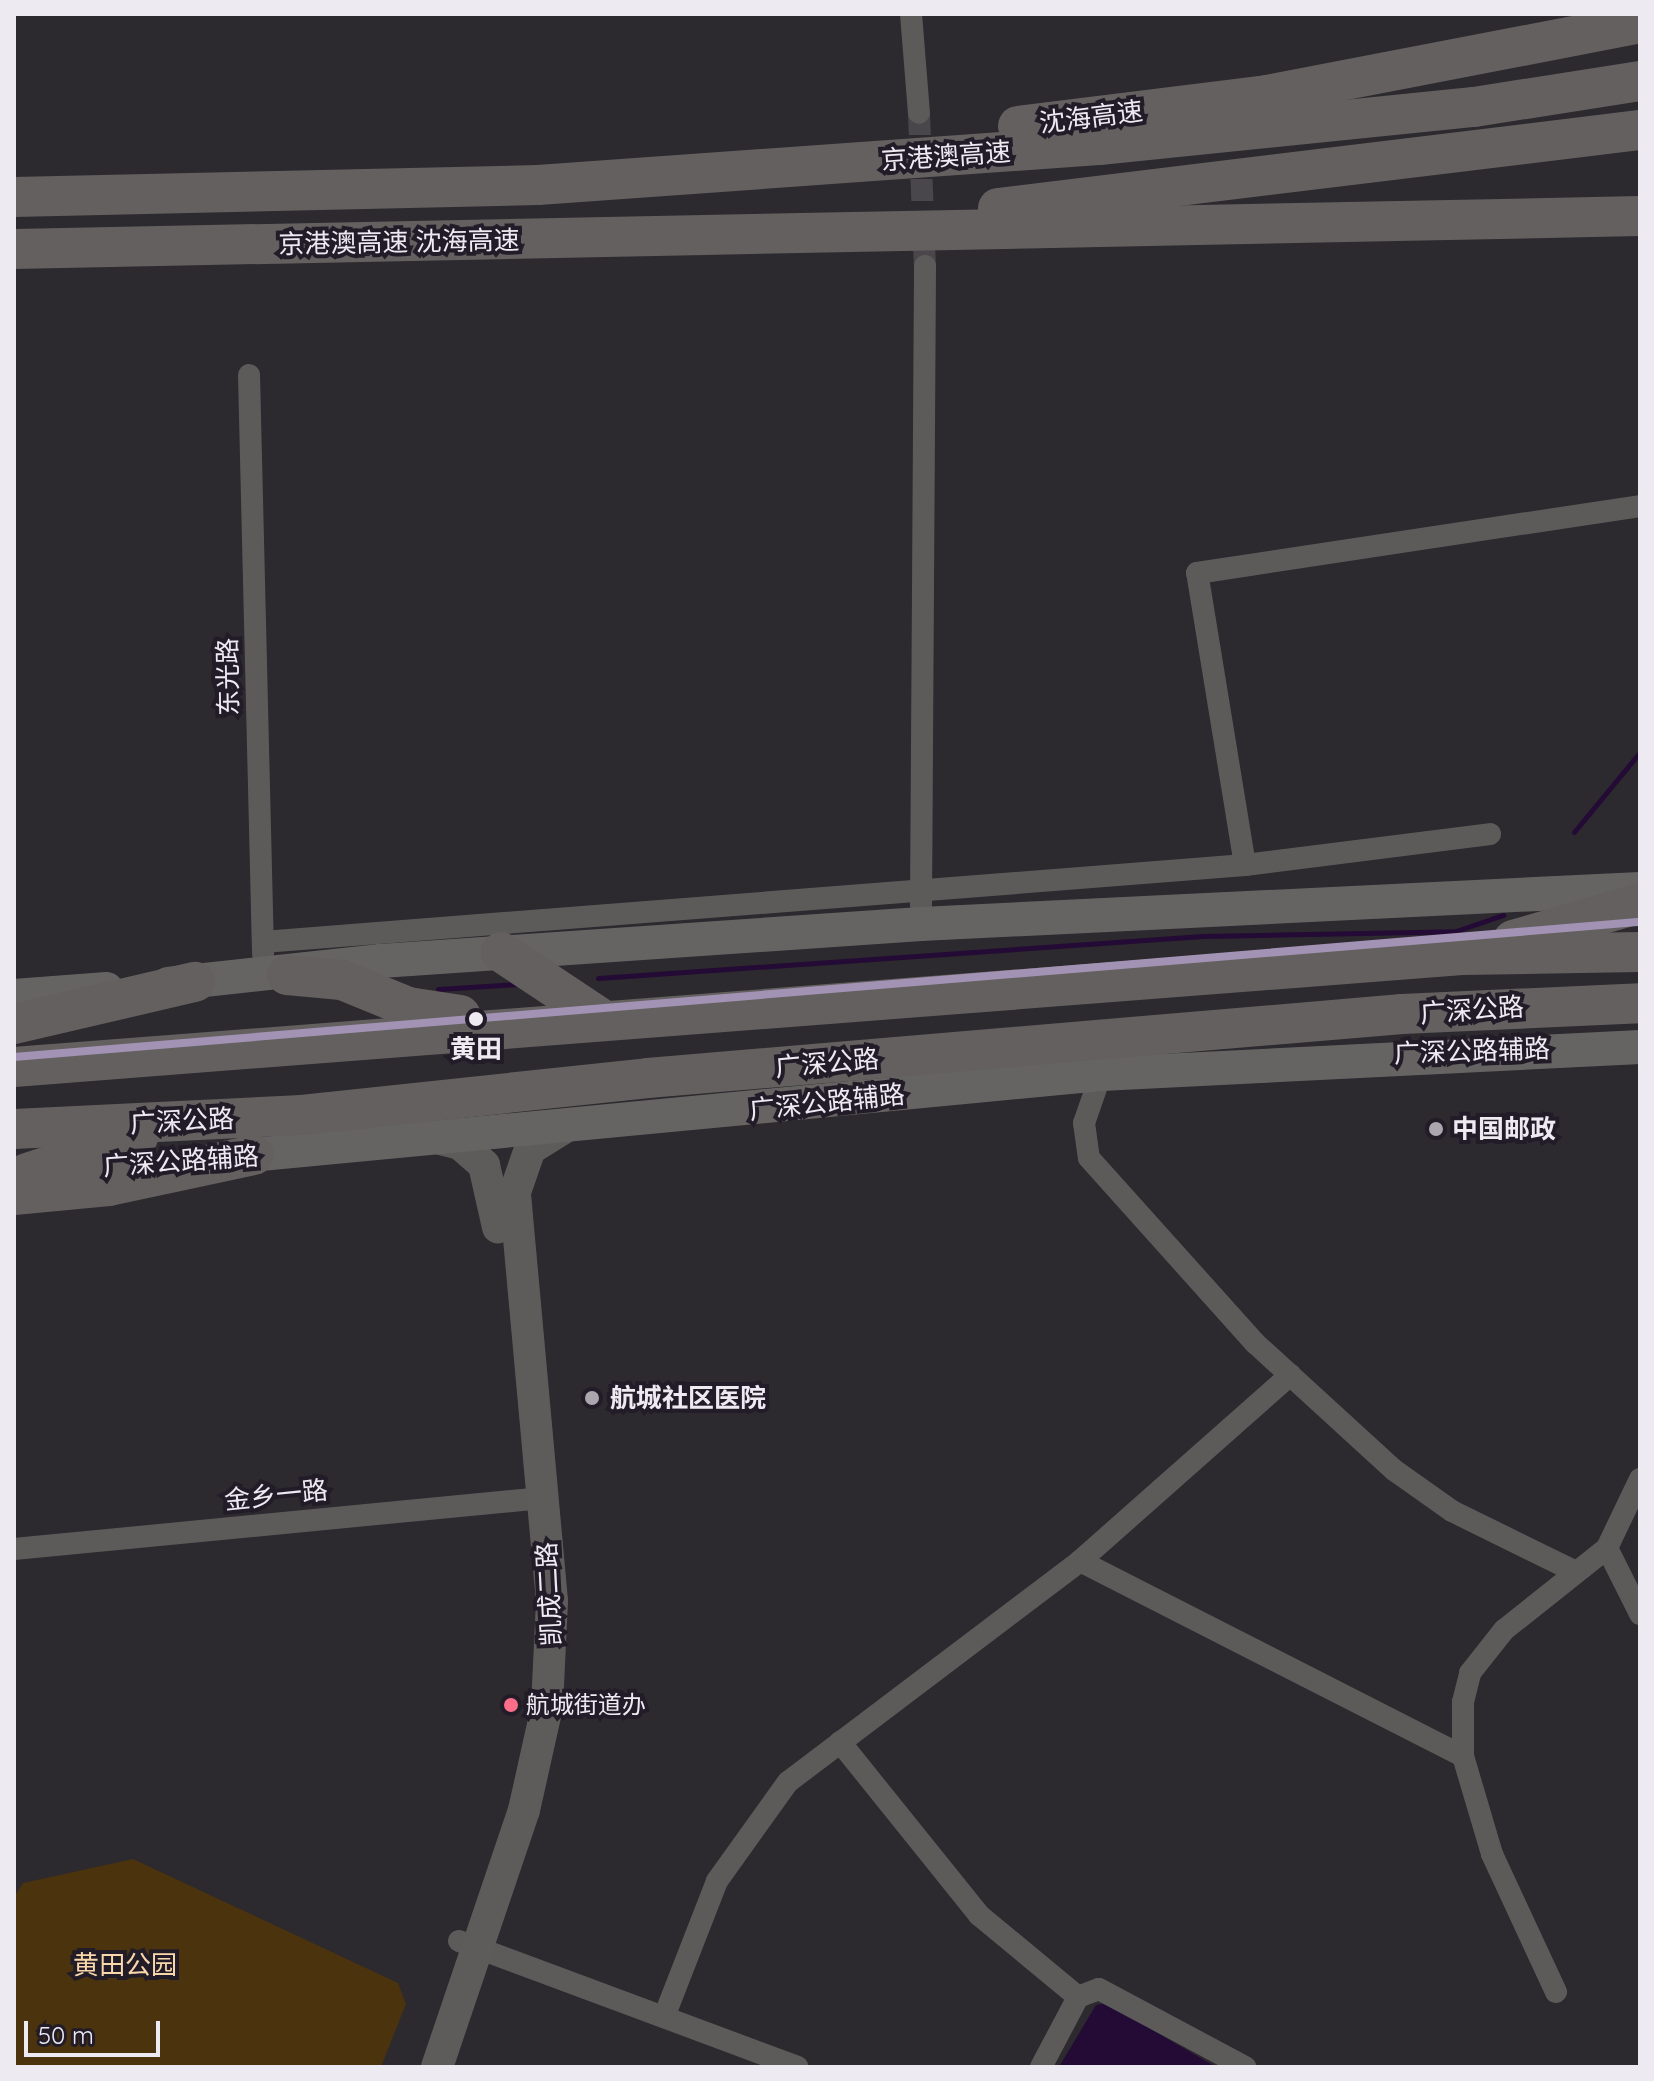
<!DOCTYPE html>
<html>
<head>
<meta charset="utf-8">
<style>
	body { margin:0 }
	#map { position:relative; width:1654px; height:2081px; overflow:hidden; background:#2c292f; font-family:Quicksand,"Noto Sans SC",sans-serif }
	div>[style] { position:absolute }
	.green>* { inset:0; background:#4b330e }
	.water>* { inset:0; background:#240b35 }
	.stream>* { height:5px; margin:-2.5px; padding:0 2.5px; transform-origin:2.5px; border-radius:2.5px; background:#240b35 }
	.street-tunnel>* { height:22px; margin-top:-11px; transform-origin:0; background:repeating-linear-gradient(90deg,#49464c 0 22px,transparent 0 33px) }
	.street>* { height:22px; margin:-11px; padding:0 11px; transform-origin:11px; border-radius:11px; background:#5d5b5a }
	.secondary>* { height:32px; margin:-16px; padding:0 16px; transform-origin:16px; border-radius:16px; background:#5e5c5b }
	.primary>* { height:34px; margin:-17px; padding:0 17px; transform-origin:17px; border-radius:17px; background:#666463 }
	.highway>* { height:40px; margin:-20px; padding:0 20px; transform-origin:20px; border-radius:20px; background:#63605f }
	.metro-1>* { height:8px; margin:-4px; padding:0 4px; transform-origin:4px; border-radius:4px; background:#a293b4 }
	.dots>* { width:22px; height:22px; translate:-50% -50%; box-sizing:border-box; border:4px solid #221c28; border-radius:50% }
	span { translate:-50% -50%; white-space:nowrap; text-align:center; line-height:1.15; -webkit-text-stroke:8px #221c28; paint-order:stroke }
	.bus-label { font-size:24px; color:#eeeaf2 }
	.left { translate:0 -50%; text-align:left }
	.street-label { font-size:26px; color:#eeeaf2 }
	.stop-label { font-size:26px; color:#eeeaf2; font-weight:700 }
	.poi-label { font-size:26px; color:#eeeaf2; font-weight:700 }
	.park-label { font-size:26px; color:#f9d7aa }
	.frame { position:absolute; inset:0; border:16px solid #eeeaf2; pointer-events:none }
	.scale { position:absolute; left:24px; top:2021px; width:136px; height:36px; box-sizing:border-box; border:4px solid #eeeaf2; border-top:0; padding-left:10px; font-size:24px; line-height:28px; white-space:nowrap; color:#eeeaf2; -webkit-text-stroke:6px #221c28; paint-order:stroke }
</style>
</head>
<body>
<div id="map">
	<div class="green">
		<i style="clip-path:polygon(133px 1859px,398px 1983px,406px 2004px,381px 2067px,14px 2067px,14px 1897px,23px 1883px)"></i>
	</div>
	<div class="water">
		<i style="clip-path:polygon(1106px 2003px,1216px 2067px,1059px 2067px,1096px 2005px)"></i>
	</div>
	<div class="stream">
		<i style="left:1574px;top:832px;width:104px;rotate:-50.5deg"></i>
		<i style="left:598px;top:978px;width:606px;rotate:-3.97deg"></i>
		<i style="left:1203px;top:936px;width:253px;rotate:-1.1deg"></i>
		<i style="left:1456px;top:931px;width:50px;rotate:-18.8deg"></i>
		<i style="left:438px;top:989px;width:79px;rotate:-3.6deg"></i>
	</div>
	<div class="street-tunnel">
		<i style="left:919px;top:113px;width:153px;rotate:87.8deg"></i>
	</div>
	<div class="street">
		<i style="left:911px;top:14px;width:99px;rotate:85.4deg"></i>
		<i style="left:249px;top:375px;width:579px;rotate:88.61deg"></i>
		<i style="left:1245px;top:865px;width:296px;rotate:-99.3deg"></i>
		<i style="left:1197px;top:573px;width:448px;rotate:-8.6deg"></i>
		<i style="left:921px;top:905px;width:639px;rotate:-89.64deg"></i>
		<i style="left:263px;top:942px;width:985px;rotate:-4.48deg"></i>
		<i style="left:1245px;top:865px;width:247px;rotate:-7.2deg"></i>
		<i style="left:1101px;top:1074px;width:52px;rotate:109.1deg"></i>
		<i style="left:1084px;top:1123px;width:35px;rotate:82deg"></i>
		<i style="left:1089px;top:1158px;width:249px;rotate:48.1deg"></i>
		<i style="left:1255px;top:1343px;width:188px;rotate:42.4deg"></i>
		<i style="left:1394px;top:1470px;width:71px;rotate:35.3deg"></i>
		<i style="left:1452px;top:1511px;width:138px;rotate:26.2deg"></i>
		<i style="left:1640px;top:1479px;width:76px;rotate:115.6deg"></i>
		<i style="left:1607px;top:1548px;width:74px;rotate:63.4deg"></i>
		<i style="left:14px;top:1549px;width:531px;rotate:-5.51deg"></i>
		<i style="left:1080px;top:1561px;width:430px;rotate:27deg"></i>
		<i style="left:840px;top:1742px;width:222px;rotate:51.2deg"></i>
		<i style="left:979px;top:1915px;width:129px;rotate:39.6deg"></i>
		<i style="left:459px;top:1941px;width:361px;rotate:20.4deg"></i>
		<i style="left:1556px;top:1992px;width:152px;rotate:-114.9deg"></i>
		<i style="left:1492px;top:1854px;width:102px;rotate:-106.5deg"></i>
		<i style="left:1463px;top:1756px;width:54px;rotate:-90deg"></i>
		<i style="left:1463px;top:1702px;width:30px;rotate:-76deg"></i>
		<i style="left:1470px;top:1673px;width:55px;rotate:-51.7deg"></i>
		<i style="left:1504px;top:1630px;width:132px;rotate:-38.5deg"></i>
		<i style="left:664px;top:2017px;width:146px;rotate:-68.7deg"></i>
		<i style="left:717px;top:1881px;width:122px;rotate:-54.4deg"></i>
		<i style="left:788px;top:1782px;width:366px;rotate:-37.1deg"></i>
		<i style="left:1080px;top:1561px;width:281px;rotate:-41.5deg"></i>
		<i style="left:1041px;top:2067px;width:79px;rotate:-62.1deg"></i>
		<i style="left:1078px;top:1997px;width:22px;rotate:-21deg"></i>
		<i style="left:1099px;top:1989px;width:166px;rotate:28.1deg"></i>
	</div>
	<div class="secondary">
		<i style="left:440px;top:1139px;width:21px;rotate:14deg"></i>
		<i style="left:460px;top:1144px;width:32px;rotate:41deg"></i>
		<i style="left:484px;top:1165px;width:64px;rotate:77.3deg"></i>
		<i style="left:437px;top:2067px;width:271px;rotate:-71.3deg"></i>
		<i style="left:524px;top:1810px;width:106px;rotate:-77.4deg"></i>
		<i style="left:547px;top:1707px;width:106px;rotate:-87.3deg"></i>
		<i style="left:552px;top:1601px;width:411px;rotate:-95.2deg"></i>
		<i style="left:515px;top:1192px;width:46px;rotate:-70.8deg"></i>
		<i style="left:530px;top:1149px;width:39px;rotate:-32deg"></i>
	</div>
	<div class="primary">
		<i style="left:168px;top:984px;width:214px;rotate:-6.2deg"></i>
		<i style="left:381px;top:961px;width:541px;rotate:-3.92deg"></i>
		<i style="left:921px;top:924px;width:720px;rotate:-2.79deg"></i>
		<i style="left:14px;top:996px;width:93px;rotate:-4.3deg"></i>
		<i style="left:230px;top:1157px;width:875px;rotate:-5.44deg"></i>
		<i style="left:1101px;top:1074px;width:540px;rotate:-2.87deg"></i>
	</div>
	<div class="highway">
		<i style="left:1018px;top:126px;width:251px;rotate:-7.1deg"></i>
		<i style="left:1267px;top:95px;width:380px;rotate:-10.9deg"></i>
		<i style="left:14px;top:197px;width:524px;rotate:-1.31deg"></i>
		<i style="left:538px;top:185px;width:562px;rotate:-4.08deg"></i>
		<i style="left:1099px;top:145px;width:377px;rotate:-5.8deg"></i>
		<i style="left:1474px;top:107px;width:168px;rotate:-8.9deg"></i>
		<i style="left:998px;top:208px;width:647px;rotate:-6.93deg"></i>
		<i style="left:14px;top:249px;width:1626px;rotate:-1.16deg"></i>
		<i style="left:1513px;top:940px;width:132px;rotate:-16.2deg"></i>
		<i style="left:501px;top:952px;width:121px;rotate:33.6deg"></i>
		<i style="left:287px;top:975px;width:55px;rotate:5.2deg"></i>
		<i style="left:342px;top:980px;width:71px;rotate:22.2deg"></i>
		<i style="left:408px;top:1007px;width:53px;rotate:8.7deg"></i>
		<i style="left:14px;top:1024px;width:186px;rotate:-13.1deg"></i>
		<i style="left:14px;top:1067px;width:1452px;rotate:-4.42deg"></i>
		<i style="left:1462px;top:955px;width:178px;rotate:-1deg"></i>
		<i style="left:14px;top:1129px;width:288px;rotate:-2.8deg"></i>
		<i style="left:302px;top:1115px;width:348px;rotate:-6.1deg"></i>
		<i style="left:648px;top:1078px;width:757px;rotate:-4.85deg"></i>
		<i style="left:1402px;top:1014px;width:238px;rotate:-2.6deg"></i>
		<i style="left:27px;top:1173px;width:117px;rotate:-18deg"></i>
		<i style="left:14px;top:1195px;width:95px;rotate:-5.4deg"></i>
		<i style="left:109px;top:1186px;width:148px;rotate:-12.1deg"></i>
	</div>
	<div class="metro-1">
		<i style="left:14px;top:1057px;width:1632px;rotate:-4.75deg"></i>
	</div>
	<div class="dots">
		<i style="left:476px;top:1019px;background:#eeeaf2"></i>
		<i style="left:1436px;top:1129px;background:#aaa6ae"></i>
		<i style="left:592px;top:1398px;background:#aaa6ae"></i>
		<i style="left:511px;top:1705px;background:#fb6d88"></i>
	</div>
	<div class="bus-label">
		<span class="left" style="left:526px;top:1705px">航城街道办</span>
	</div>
	<div class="street-label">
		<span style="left:1091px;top:117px;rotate:-7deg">沈海高速</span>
		<span style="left:946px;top:156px;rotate:-4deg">京港澳高速</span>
		<span style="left:399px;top:242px;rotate:-1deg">京港澳高速 沈海高速</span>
		<span style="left:228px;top:677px;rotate:-91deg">东光路</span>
		<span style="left:1472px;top:1010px;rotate:-4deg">广深公路</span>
		<span style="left:1472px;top:1051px;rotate:-2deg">广深公路辅路</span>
		<span style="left:827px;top:1063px;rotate:-5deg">广深公路</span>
		<span style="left:827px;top:1102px;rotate:-6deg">广深公路辅路</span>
		<span style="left:182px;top:1121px;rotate:-3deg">广深公路</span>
		<span style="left:181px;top:1161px;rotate:-4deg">广深公路辅路</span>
		<span style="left:276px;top:1495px;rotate:-6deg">金乡一路</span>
		<span style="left:549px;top:1594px;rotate:-93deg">凯成二路</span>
	</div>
	<div class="stop-label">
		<span style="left:476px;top:1049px">黄田</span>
	</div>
	<div class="poi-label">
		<span class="left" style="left:1452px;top:1129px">中国邮政</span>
		<span class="left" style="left:610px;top:1398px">航城社区医院</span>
	</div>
	<div class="park-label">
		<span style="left:125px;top:1965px">黄田公园</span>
	</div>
	<div class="frame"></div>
	<div class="scale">50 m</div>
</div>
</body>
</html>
